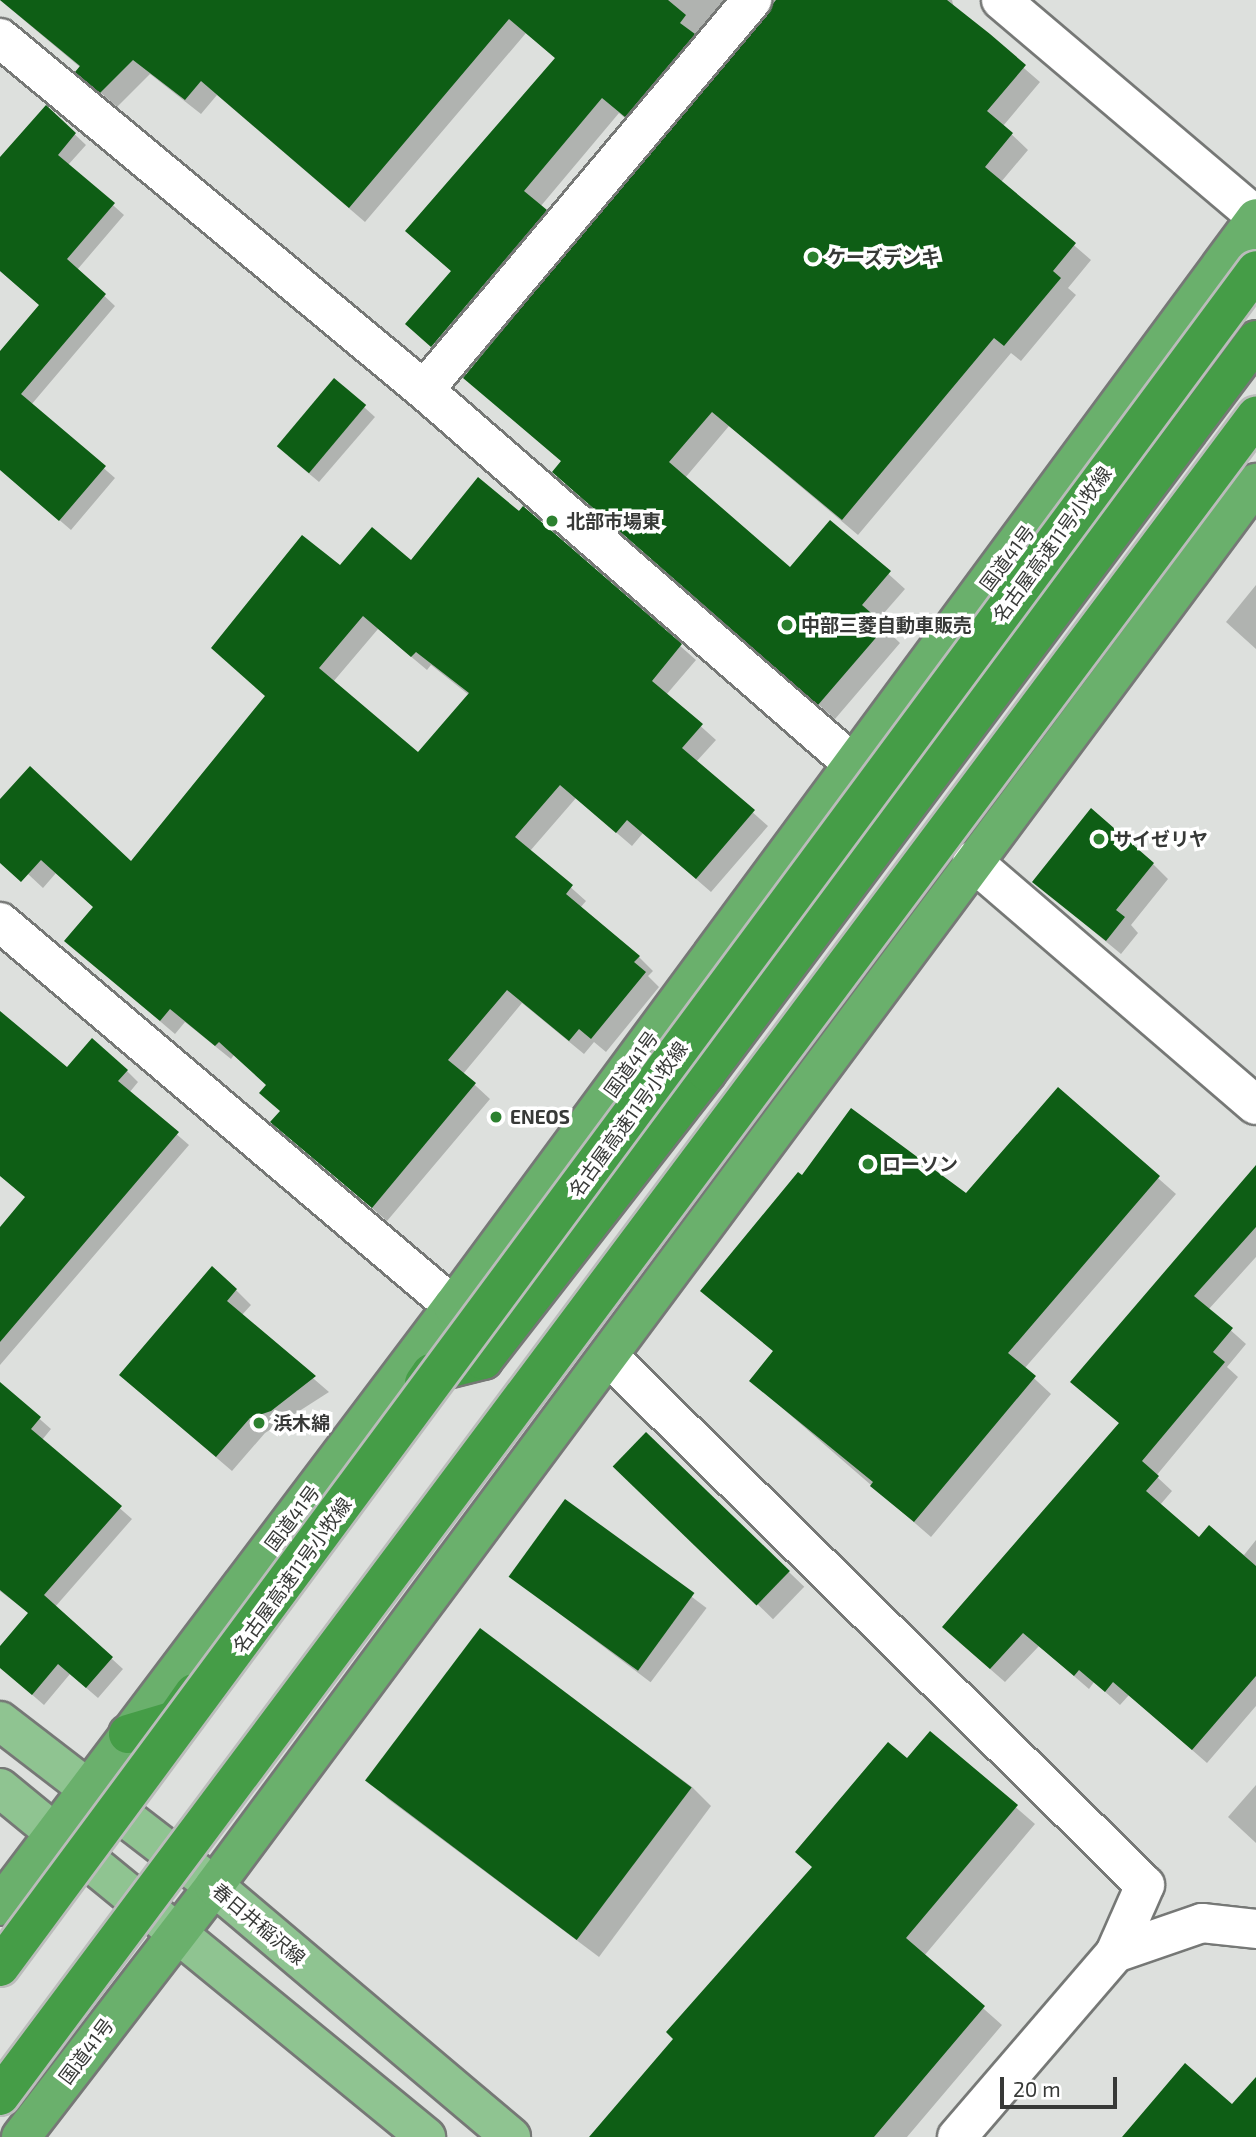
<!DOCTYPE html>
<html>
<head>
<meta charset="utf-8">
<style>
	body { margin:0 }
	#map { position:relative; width:1256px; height:2137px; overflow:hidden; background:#dde0dd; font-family:"Exo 2","Noto Sans JP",sans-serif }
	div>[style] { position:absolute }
	.shadow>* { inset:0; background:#0003; transform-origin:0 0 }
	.building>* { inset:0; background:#0e5e15; transform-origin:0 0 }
	.roads { filter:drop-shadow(2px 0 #767876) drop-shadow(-2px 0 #767876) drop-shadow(0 2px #767876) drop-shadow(0 -2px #767876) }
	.minor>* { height:38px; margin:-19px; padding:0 19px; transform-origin:19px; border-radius:19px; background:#fff }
	.tertiary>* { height:38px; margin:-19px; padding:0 19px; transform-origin:19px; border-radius:19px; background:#fff }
	.primary>* { height:38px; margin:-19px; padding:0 19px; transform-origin:19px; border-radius:19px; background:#8fc491 }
	.trunk>* { height:38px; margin:-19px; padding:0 19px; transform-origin:19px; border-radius:19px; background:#6ab06c }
	.motorway>* { height:38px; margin:-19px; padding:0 19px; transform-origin:19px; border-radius:19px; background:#459d47 }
	.bridges { filter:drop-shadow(2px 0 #bbbcbb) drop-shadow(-2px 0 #bbbcbb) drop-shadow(0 2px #bbbcbb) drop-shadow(0 -2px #bbbcbb) }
	.motorway-bridge>* { height:38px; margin:-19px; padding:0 19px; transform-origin:19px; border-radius:19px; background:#459d47 }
	.dots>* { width:19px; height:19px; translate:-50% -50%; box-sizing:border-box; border:4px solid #fff; border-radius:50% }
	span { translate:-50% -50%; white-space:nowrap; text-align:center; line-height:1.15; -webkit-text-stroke:7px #fff; paint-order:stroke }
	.poi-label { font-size:19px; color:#373937; font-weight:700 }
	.left { translate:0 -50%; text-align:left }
	.street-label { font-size:19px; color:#373937 }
	.scale { position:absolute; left:1000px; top:2077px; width:117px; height:32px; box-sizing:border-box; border:4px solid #373937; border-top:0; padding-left:9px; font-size:21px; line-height:24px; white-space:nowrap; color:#373937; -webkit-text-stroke:5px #fff; paint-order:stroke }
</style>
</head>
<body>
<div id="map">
	<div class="shadow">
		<i style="clip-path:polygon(0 0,755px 0,641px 132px,619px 113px,540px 207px,561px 227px,448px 362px,407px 324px,452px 272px,407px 231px,556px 59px,526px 33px,365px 222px,217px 95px,201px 114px,150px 74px,117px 107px,77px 72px,81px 68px)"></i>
		<i style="clip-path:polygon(774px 0,952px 0,954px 8px,1040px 82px,1003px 126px,1028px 150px,1001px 182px,1091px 260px,1068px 288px,1076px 295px,1021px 361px,1011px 353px,858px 535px,729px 426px,685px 478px,790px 569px,831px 522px,905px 589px,877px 621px,900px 643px,835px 719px,570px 488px,554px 472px,562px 462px,465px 378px)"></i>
		<i style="clip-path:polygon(46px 107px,86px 145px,68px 165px,124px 215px,77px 270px,115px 306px,31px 405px,115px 478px,71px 530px,0 469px,0 354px,41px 306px,0 271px,0 161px)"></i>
		<i style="clip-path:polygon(334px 380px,375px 417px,319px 482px,288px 456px)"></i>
		<i style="clip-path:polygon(evenodd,524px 508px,696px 660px,666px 695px,716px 740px,696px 762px,768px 826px,711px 892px,643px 833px,632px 846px,576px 798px,530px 851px,586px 901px,580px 908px,639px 957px,653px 971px,648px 976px,659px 987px,606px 1052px,594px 1042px,584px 1054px,522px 1003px,463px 1074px,490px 1099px,387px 1221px,272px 1122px,281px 1112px,268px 1085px,234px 1055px,231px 1059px,185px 1022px,175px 1034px,66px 941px,95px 908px,56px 873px,43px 888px,0 848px,0 801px,131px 864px,267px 697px,340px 567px,411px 563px,524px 508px,378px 629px,427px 670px,431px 665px,469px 695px,418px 755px,333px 682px,378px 629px)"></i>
		<i style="clip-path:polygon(1256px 585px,1256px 649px,1226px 622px)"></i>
		<i style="clip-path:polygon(1153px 864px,1168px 879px,1131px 925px,1138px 933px,1121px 954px,1034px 882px)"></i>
		<i style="clip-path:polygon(0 1013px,67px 1070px,127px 1071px,138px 1082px,129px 1093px,189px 1145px,0 1365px,0 1230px,27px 1198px,0 1175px)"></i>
		<i style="clip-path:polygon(1058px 1090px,1176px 1194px,1024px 1369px,1051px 1394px,931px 1537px,751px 1381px,774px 1352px,702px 1291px,802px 1178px,966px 1195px)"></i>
		<i style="clip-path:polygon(1256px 1171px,1256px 1257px,1208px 1310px,1246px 1344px,1227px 1367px,1238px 1377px,1156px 1476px,1172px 1491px,1160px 1505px,1199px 1540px,1209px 1528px,1244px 1555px,1256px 1540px,1256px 1706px,1207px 1763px,1129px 1695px,1120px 1705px,1094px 1682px,1089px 1689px,1039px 1646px,1005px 1682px,959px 1642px,1120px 1424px,1073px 1382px)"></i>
		<i style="clip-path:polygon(236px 1290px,251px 1305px,241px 1316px,329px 1392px,265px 1433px,232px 1471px,136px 1389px)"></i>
		<i style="clip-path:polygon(0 1384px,51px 1429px,42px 1440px,132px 1519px,55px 1607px,123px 1669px,98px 1698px,70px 1674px,44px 1705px,0 1667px,0 1649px,30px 1614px,0 1591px)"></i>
		<i style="left:646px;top:1434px;width:220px;height:45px;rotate:44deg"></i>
		<i style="left:566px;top:1502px;width:176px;height:93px;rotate:37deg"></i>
		<i style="clip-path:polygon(480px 1630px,692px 1787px,711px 1806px,599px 1957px,388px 1799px,369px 1780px)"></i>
		<i style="clip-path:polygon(931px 1733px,1035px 1824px,924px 1956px,1002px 2025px,907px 2137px,595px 2137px)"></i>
		<i style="clip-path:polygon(1256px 1785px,1256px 1843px,1228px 1817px)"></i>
	</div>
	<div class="building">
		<i style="clip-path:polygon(0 0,668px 0,686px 15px,680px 23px,695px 34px,625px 117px,602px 98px,524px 191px,547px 210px,431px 347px,405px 324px,451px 271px,405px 231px,555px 58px,509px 19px,349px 208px,201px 81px,185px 100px,133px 60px,100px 93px,75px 72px,80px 66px)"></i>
		<i style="clip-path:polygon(776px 0,947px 0,990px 34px,1026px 65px,987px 111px,1013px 133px,985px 167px,1076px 243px,1053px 271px,1061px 278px,1004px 346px,994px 338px,842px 520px,712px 412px,669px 462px,790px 567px,830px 520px,891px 571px,862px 605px,886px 626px,818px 705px,552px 472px,561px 461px,463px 378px)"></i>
		<i style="clip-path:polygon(46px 105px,76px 133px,58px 155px,115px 203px,67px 259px,106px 294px,21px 394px,106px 466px,59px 521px,0 470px,0 351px,39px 305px,0 271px,0 157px)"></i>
		<i style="left:334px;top:378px;width:42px;height:89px;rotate:40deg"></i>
		<i style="clip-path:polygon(evenodd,478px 477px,519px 511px,523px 506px,682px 644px,652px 681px,703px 724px,682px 748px,755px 810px,696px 879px,627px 820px,616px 833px,560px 785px,515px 837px,573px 885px,566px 894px,640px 956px,634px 962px,646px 972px,591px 1039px,579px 1029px,569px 1041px,507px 990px,448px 1060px,476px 1083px,372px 1208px,270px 1122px,280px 1111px,259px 1093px,266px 1085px,219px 1042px,215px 1046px,170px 1009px,160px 1021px,64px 941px,93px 907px,41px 860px,21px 882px,0 863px,0 799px,30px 766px,131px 861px,265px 696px,211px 648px,302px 535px,340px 565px,372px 527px,411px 560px,478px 477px,363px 616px,411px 657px,416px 652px,469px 693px,418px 752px,319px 668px,363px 616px)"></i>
		<i style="clip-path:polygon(1091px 808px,1154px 863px,1116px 910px,1125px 917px,1106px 941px,1032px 882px)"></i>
		<i style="clip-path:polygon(0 1011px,67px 1067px,92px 1038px,128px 1070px,118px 1081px,179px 1132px,0 1342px,0 1227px,25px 1197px,0 1176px)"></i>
		<i style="clip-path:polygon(1058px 1087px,1160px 1176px,1008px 1353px,1036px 1376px,914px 1522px,870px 1486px,873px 1482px,749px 1381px,773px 1351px,700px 1291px,798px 1172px,802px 1175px,851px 1108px,966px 1193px)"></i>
		<i style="clip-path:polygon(1256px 1165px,1256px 1227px,1194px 1296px,1233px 1328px,1213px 1352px,1225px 1362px,1142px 1461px,1159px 1476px,1146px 1491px,1199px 1537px,1209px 1525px,1256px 1566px,1256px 1676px,1192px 1750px,1113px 1682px,1105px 1692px,1079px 1670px,1074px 1676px,1023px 1633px,990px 1669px,942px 1627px,1119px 1423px,1070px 1382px)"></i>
		<i style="clip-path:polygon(212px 1266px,237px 1289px,227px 1301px,316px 1376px,271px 1411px,250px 1418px,216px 1457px,119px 1375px)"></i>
		<i style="clip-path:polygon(0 1382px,41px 1417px,31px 1429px,122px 1506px,44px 1595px,113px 1657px,86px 1688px,58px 1664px,32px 1695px,0 1668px,0 1646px,28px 1613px,0 1590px)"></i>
		<i style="left:646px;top:1432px;width:200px;height:48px;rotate:44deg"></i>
		<i style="left:565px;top:1499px;width:160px;height:96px;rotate:36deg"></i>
		<i style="left:480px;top:1628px;width:265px;height:191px;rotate:37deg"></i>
		<i style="clip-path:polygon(930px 1731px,1018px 1805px,906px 1938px,985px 2006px,874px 2137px,589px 2137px,673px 2039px,666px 2032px,812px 1867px,795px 1852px,888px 1742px,907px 1758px)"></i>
		<i style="clip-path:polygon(1185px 2063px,1232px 2104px,1256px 2077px,1256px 2137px,1122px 2137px)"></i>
	</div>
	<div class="roads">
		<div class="minor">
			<i style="left:1001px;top:0;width:334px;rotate:40.3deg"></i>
			<i style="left:0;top:38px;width:551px;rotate:39.7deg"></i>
			<i style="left:424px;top:390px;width:569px;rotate:41.08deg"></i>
			<i style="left:424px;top:390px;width:510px;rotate:-49.94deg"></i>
			<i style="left:972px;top:861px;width:374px;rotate:40.7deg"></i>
			<i style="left:0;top:922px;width:594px;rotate:40.29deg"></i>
			<i style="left:609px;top:1357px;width:752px;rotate:44.57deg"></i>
			<i style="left:1145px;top:1885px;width:74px;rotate:113.8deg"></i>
		</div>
		<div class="tertiary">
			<i style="left:957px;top:2137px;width:243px;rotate:-49.3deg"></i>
			<i style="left:1115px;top:1953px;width:92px;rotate:-19deg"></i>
			<i style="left:1202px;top:1923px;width:54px;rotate:6.3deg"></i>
		</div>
		<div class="primary">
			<i style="left:0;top:1721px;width:270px;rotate:37.6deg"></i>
			<i style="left:214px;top:1886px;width:389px;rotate:40.2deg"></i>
			<i style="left:0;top:1788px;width:551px;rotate:39.33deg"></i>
		</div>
		<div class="trunk">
			<i style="left:0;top:1906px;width:752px;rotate:-52.95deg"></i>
			<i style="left:453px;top:1306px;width:1352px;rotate:-53.57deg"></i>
			<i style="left:21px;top:2137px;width:317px;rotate:-52.4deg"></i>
			<i style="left:214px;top:1886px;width:1748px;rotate:-53.4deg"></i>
		</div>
		<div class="motorway">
			<i style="left:424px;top:1383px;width:12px;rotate:-55deg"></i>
			<i style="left:431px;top:1373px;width:54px;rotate:-14deg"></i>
			<i style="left:483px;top:1360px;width:365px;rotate:-52.1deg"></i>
			<i style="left:707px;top:1072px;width:915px;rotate:-53.13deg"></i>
			<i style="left:128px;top:1734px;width:49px;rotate:-16.6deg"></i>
			<i style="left:175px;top:1720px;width:33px;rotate:-55deg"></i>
		</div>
	</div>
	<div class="bridges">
		<div class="motorway-bridge">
			<i style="left:0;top:1967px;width:2111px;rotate:-53.49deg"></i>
			<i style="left:0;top:2096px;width:2098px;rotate:-53.22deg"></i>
		</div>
	</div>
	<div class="dots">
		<i style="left:813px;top:257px;background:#2c812f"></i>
		<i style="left:552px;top:521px;background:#2c812f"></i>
		<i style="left:787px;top:625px;background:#2c812f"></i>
		<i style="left:1099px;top:839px;background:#2c812f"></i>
		<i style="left:496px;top:1117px;background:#2c812f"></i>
		<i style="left:868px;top:1164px;background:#2c812f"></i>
		<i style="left:259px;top:1423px;background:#2c812f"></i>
	</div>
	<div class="poi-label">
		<span class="left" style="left:827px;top:257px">ケーズデンキ</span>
		<span class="left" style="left:566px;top:521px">北部市場東</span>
		<span class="left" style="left:801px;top:625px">中部三菱自動車販売</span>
		<span class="left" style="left:1113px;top:839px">サイゼリヤ</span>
		<span class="left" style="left:510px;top:1117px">ENEOS</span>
		<span class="left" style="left:882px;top:1164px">ローソン</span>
		<span class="left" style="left:273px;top:1423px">浜木綿</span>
	</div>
	<div class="street-label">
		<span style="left:1052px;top:544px;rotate:-54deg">名古屋高速11号小牧線</span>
		<span style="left:1007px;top:558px;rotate:-53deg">国道41号</span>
		<span style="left:631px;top:1064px;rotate:-54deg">国道41号</span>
		<span style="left:628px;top:1119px;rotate:-54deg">名古屋高速11号小牧線</span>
		<span style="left:292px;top:1518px;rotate:-53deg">国道41号</span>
		<span style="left:292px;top:1575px;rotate:-54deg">名古屋高速11号小牧線</span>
		<span style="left:259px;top:1924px;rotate:40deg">春日井稲沢線</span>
		<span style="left:86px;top:2051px;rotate:-53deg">国道41号</span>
	</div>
	<div class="scale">20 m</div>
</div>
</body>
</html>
